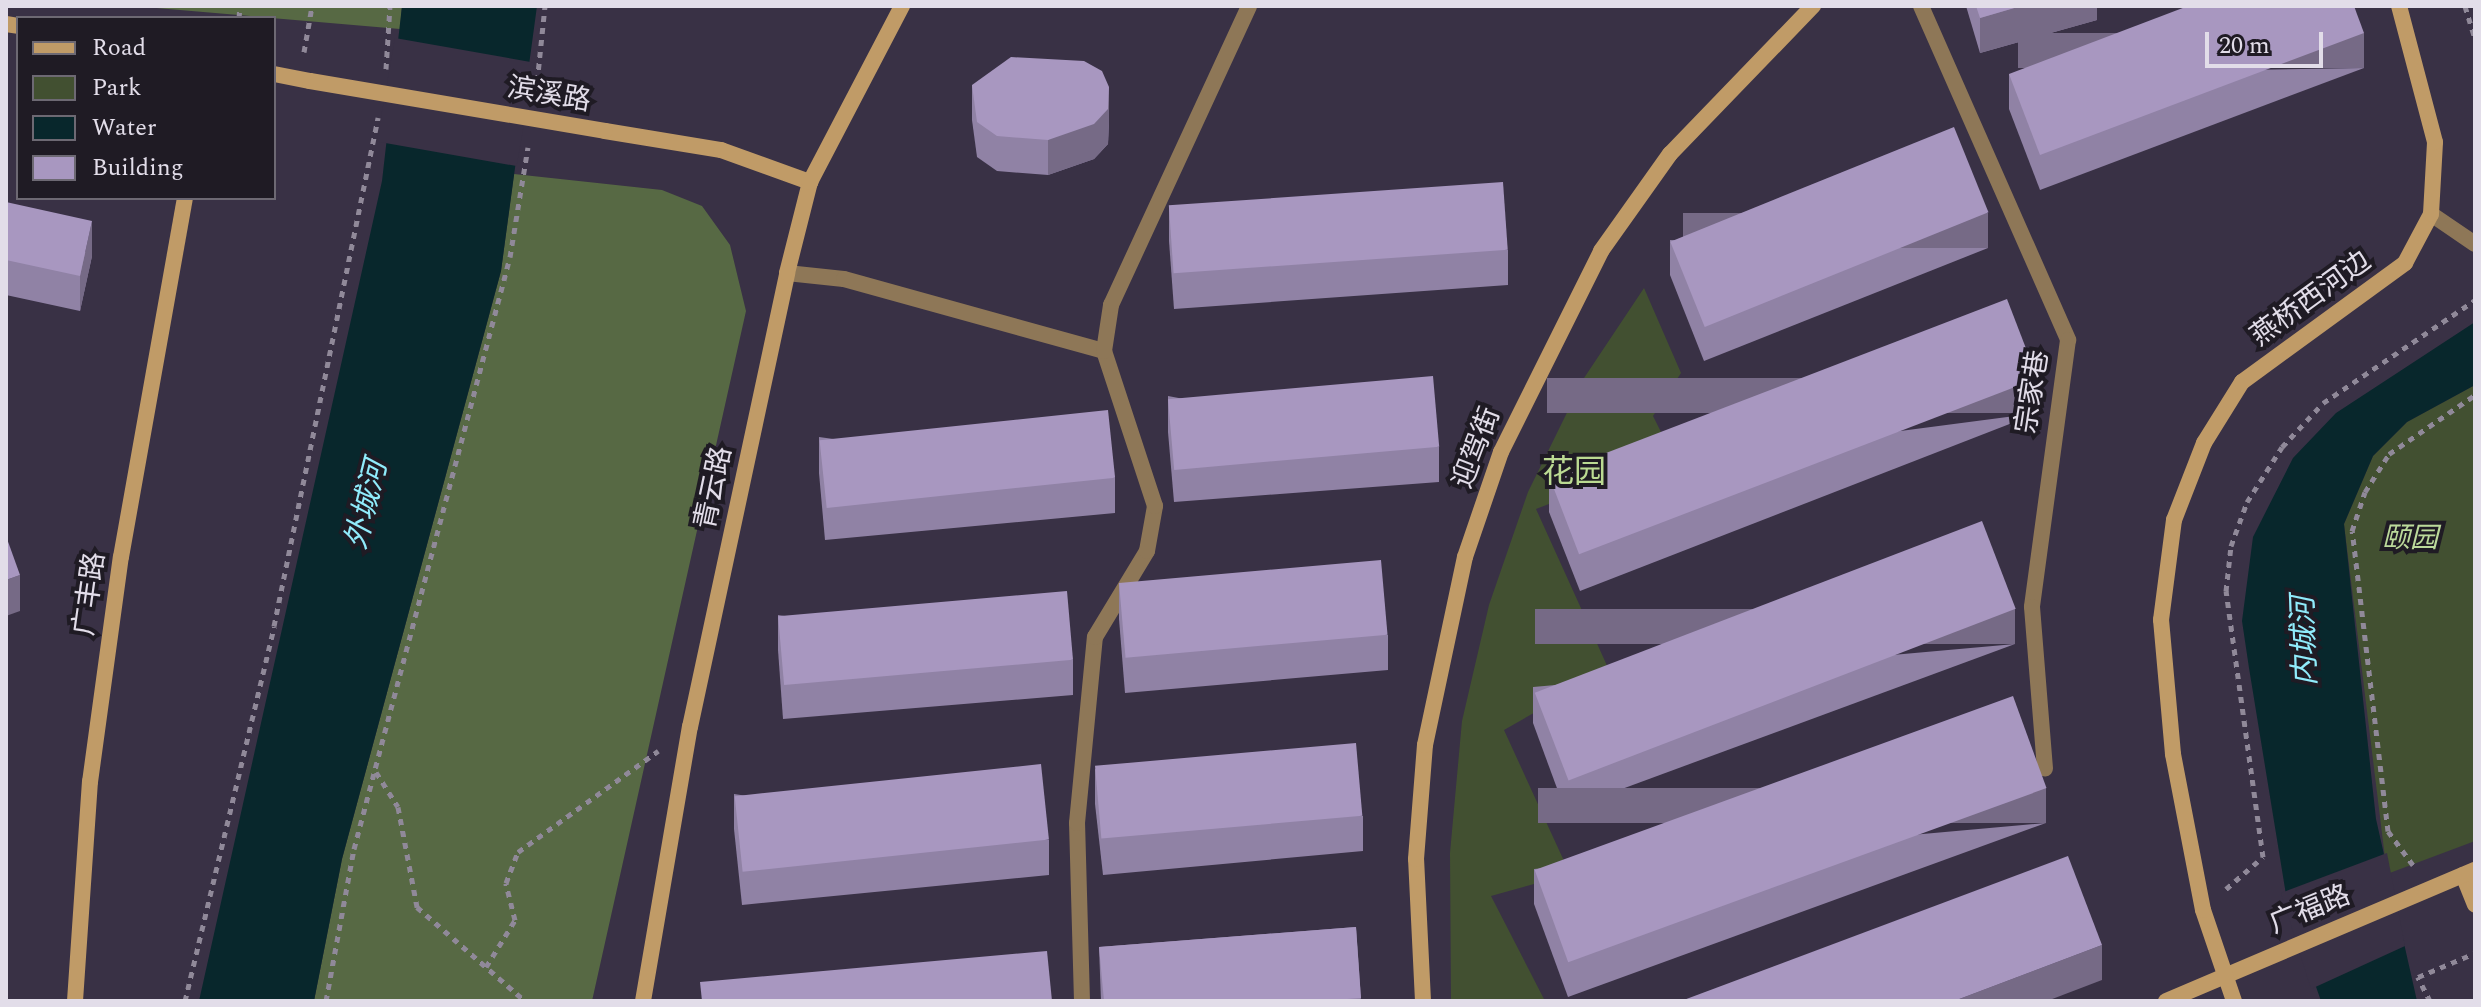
<!DOCTYPE html>
<html>
<head>
<meta charset="utf-8">
<style>
	body { margin:0 }
	#map { position:relative; width:2481px; height:1007px; overflow:hidden; background:#393145; font-family:Spectral,"Noto Sans SC",serif }
	div>[style] { position:absolute }
	.green>* { inset:0; background:#425031 }
	.forest>* { inset:0; background:#576944 }
	.water>* { inset:0; background:#08272c }
	.pier>* { inset:0; background:#393145; transform-origin:0 0 }
	.path>* { height:5px; margin-top:-2.5px; transform-origin:0; background:repeating-linear-gradient(90deg,#908999 0 6px,transparent 0 12px) }
	.lane>* { height:16px; margin:-8px; padding:0 8px; transform-origin:8px; border-radius:8px; background:#8e7757 }
	.street>* { height:16px; margin:-8px; padding:0 8px; transform-origin:8px; border-radius:8px; background:#8e7757 }
	.secondary>* { height:16px; margin:-8px; padding:0 8px; transform-origin:8px; border-radius:8px; background:#c09b67 }
	.secondary-bridge>* { height:16px; margin:-8px; padding:0 8px; transform-origin:8px; border-radius:8px; background:#c09b67 }
	.wall>* { inset:0; background:#9082a5 }
	.shaded-wall>* { inset:0; background:#766a86; transform-origin:0 0 }
	.building>* { inset:0; background:#a897c0; transform-origin:0 0 }
	span { translate:-50% -50%; white-space:nowrap; text-align:center; line-height:1.15; -webkit-text-stroke:8px #1f1b24; paint-order:stroke }
	.street-label { font-size:28px; color:#e2dde9 }
	.park-label { font-size:28px; color:#bcda9b; font-style:italic }
	.water-label { font-size:30px; color:#90ebfb; font-style:italic }
	.quarter-label { font-size:32px; color:#bbda92 }
	.frame { position:absolute; inset:0; border:8px solid #e2dde9; pointer-events:none }
	.legend { position:absolute; left:16px; top:16px; width:260px; height:184px; box-sizing:border-box; background:#1f1b24; border:2px solid #6d6973; margin:0; padding:10px 14px; list-style:none; font-size:24px; color:#e2dde9 }
	.legend li { display:flex; align-items:center; gap:16px; height:40px }
	.legend b { width:40px; border:2px solid #6d6973 }
	.scale { position:absolute; left:2205px; top:32px; width:118px; height:36px; box-sizing:border-box; border:4px solid #e2dde9; border-top:0; padding-left:10px; font-size:24px; line-height:28px; white-space:nowrap; color:#e2dde9; -webkit-text-stroke:6px #1f1b24; paint-order:stroke }
</style>
</head>
<body>
<div id="map">
	<div class="green">
		<i style="clip-path:polygon(1644px 288px,1681px 373px,1653px 416px,1673px 456px,1536px 509px,1609px 670px,1504px 730px,1570px 874px,1491px 896px,1545px 1001px,1451px 1001px,1450px 853px,1462px 721px,1489px 605px,1528px 492px,1584px 378px)"></i>
		<i style="clip-path:polygon(2475px 385px,2475px 841px,2387px 874px,2344px 524px,2373px 456px,2407px 422px)"></i>
	</div>
	<div class="forest">
		<i style="clip-path:polygon(133px 6px,402px 6px,400px 29px)"></i>
		<i style="clip-path:polygon(514px 174px,662px 190px,702px 206px,730px 245px,746px 311px,592px 1001px,314px 1001px,342px 859px,501px 271px)"></i>
	</div>
	<div class="water">
		<i style="clip-path:polygon(402px 6px,537px 6px,501px 271px,342px 859px,314px 1001px,199px 1001px,382px 181px)"></i>
		<i style="clip-path:polygon(2475px 322px,2475px 385px,2407px 422px,2373px 456px,2344px 524px,2376px 819px,2417px 1001px,2321px 1001px,2288px 907px,2249px 668px,2242px 621px,2253px 537px,2293px 458px,2336px 413px)"></i>
	</div>
	<div class="pier">
		<i style="left:395px;top:38px;width:142px;height:105px;rotate:10deg"></i>
		<i style="clip-path:polygon(2387px 853px,2405px 946px,2311px 989px,2281px 893px)"></i>
	</div>
	<div class="path">
		<i style="left:2465px;top:6px;width:34px;rotate:73deg"></i>
		<i style="left:239px;top:18px;width:12px;rotate:-85deg"></i>
		<i style="left:304px;top:52px;width:47px;rotate:-80.1deg"></i>
		<i style="left:386px;top:69px;width:63px;rotate:-86.4deg"></i>
		<i style="left:536px;top:93px;width:87px;rotate:-84.1deg"></i>
		<i style="left:376px;top:772px;width:41px;rotate:57.8deg"></i>
		<i style="left:398px;top:807px;width:102px;rotate:79.2deg"></i>
		<i style="left:417px;top:907px;width:143px;rotate:41deg"></i>
		<i style="left:2413px;top:865px;width:42px;rotate:-126.3deg"></i>
		<i style="left:2388px;top:831px;width:302px;rotate:-96.8deg"></i>
		<i style="left:2352px;top:531px;width:41px;rotate:-71.6deg"></i>
		<i style="left:2365px;top:492px;width:45px;rotate:-57.7deg"></i>
		<i style="left:2389px;top:454px;width:104px;rotate:-34.5deg"></i>
		<i style="left:2226px;top:889px;width:49px;rotate:-40.9deg"></i>
		<i style="left:2263px;top:857px;width:269px;rotate:-97.9deg"></i>
		<i style="left:2226px;top:591px;width:45px;rotate:-83.7deg"></i>
		<i style="left:2231px;top:546px;width:47px;rotate:-70deg"></i>
		<i style="left:2247px;top:502px;width:65px;rotate:-57.5deg"></i>
		<i style="left:2282px;top:447px;width:60px;rotate:-47deg"></i>
		<i style="left:2323px;top:403px;width:184px;rotate:-34.1deg"></i>
		<i style="left:486px;top:967px;width:55px;rotate:-58.3deg"></i>
		<i style="left:515px;top:920px;width:38px;rotate:-104deg"></i>
		<i style="left:506px;top:883px;width:33px;rotate:-69deg"></i>
		<i style="left:518px;top:852px;width:173px;rotate:-35.8deg"></i>
		<i style="left:185px;top:1001px;width:385px;rotate:-76.6deg"></i>
		<i style="left:274px;top:626px;width:519px;rotate:-78.43deg"></i>
		<i style="left:326px;top:1001px;width:155px;rotate:-79.6deg"></i>
		<i style="left:354px;top:849px;width:612px;rotate:-75.24deg"></i>
		<i style="left:510px;top:257px;width:111px;rotate:-80.7deg"></i>
		<i style="left:2430px;top:1001px;width:27px;rotate:-117deg"></i>
		<i style="left:2418px;top:977px;width:62px;rotate:-22.8deg"></i>
	</div>
	<div class="lane">
		<i style="left:1921px;top:6px;width:365px;rotate:66.2deg"></i>
		<i style="left:2068px;top:340px;width:269px;rotate:97.7deg"></i>
		<i style="left:2032px;top:607px;width:162px;rotate:85.4deg"></i>
	</div>
	<div class="street">
		<i style="left:2431px;top:214px;width:53px;rotate:34.3deg"></i>
		<i style="left:787px;top:273px;width:57px;rotate:6deg"></i>
		<i style="left:844px;top:279px;width:270px;rotate:15.5deg"></i>
		<i style="left:1082px;top:1001px;width:178px;rotate:-91.6deg"></i>
		<i style="left:1077px;top:823px;width:187px;rotate:-84.5deg"></i>
		<i style="left:1095px;top:637px;width:100px;rotate:-58.8deg"></i>
		<i style="left:1147px;top:551px;width:46px;rotate:-79.9deg"></i>
		<i style="left:1155px;top:506px;width:163px;rotate:-108.2deg"></i>
		<i style="left:1104px;top:351px;width:47px;rotate:-81.3deg"></i>
		<i style="left:1111px;top:305px;width:329px;rotate:-65.2deg"></i>
	</div>
	<div class="secondary">
		<i style="left:6px;top:24px;width:12px;rotate:9deg"></i>
		<i style="left:274px;top:74px;width:37px;rotate:11deg"></i>
		<i style="left:605px;top:131px;width:118px;rotate:9.3deg"></i>
		<i style="left:721px;top:150px;width:95px;rotate:19.8deg"></i>
		<i style="left:2463px;top:875px;width:32px;rotate:68deg"></i>
		<i style="left:75px;top:1001px;width:220px;rotate:-86.1deg"></i>
		<i style="left:90px;top:782px;width:227px;rotate:-82.2deg"></i>
		<i style="left:121px;top:557px;width:365px;rotate:-79.9deg"></i>
		<i style="left:643px;top:1001px;width:278px;rotate:-80.3deg"></i>
		<i style="left:690px;top:727px;width:464px;rotate:-77.9deg"></i>
		<i style="left:787px;top:273px;width:94px;rotate:-75.8deg"></i>
		<i style="left:810px;top:182px;width:199px;rotate:-62.4deg"></i>
		<i style="left:1423px;top:1001px;width:142px;rotate:-92.8deg"></i>
		<i style="left:1416px;top:859px;width:114px;rotate:-85.5deg"></i>
		<i style="left:1425px;top:745px;width:192px;rotate:-78deg"></i>
		<i style="left:1465px;top:557px;width:111px;rotate:-71.1deg"></i>
		<i style="left:1501px;top:452px;width:225px;rotate:-63.5deg"></i>
		<i style="left:1601px;top:251px;width:119px;rotate:-54.6deg"></i>
		<i style="left:1670px;top:154px;width:206px;rotate:-46deg"></i>
		<i style="left:2166px;top:1001px;width:336px;rotate:-23deg"></i>
		<i style="left:2234px;top:1001px;width:96px;rotate:-108.8deg"></i>
		<i style="left:2203px;top:910px;width:159px;rotate:-100.9deg"></i>
		<i style="left:2173px;top:754px;width:135px;rotate:-95.1deg"></i>
		<i style="left:2161px;top:620px;width:101px;rotate:-82.6deg"></i>
		<i style="left:2174px;top:520px;width:83px;rotate:-68.7deg"></i>
		<i style="left:2204px;top:443px;width:72px;rotate:-58.1deg"></i>
		<i style="left:2242px;top:382px;width:202px;rotate:-36.1deg"></i>
		<i style="left:2405px;top:263px;width:55px;rotate:-62deg"></i>
		<i style="left:2431px;top:214px;width:72px;rotate:-86.8deg"></i>
		<i style="left:2435px;top:142px;width:141px;rotate:-104.8deg"></i>
	</div>
	<div class="secondary-bridge">
		<i style="left:310px;top:81px;width:299px;rotate:9.6deg"></i>
	</div>
	<div class="wall">
		<i style="clip-path:polygon(1966px 6px,2097px 6px,2097px 20px,1980px 53px)"></i>
		<i style="clip-path:polygon(2364px 68px,2040px 190px,2009px 109px,2009px 74px)"></i>
		<i style="clip-path:polygon(972px 85px,1109px 122px,1108px 144px,1094px 159px,1048px 175px,997px 171px,977px 157px,972px 120px)"></i>
		<i style="clip-path:polygon(6px 202px,92px 256px,80px 311px,6px 295px)"></i>
		<i style="clip-path:polygon(1169px 206px,1508px 250px,1508px 285px,1174px 309px,1169px 241px)"></i>
		<i style="clip-path:polygon(1670px 240px,1988px 248px,1704px 361px,1670px 275px)"></i>
		<i style="clip-path:polygon(1168px 396px,1439px 447px,1439px 482px,1174px 502px,1168px 432px)"></i>
		<i style="clip-path:polygon(2038px 413px,1580px 591px,1549px 512px,1549px 477px)"></i>
		<i style="clip-path:polygon(819px 437px,1115px 478px,1115px 513px,825px 540px,819px 473px)"></i>
		<i style="clip-path:polygon(1119px 584px,1388px 635px,1388px 670px,1125px 693px,1119px 619px)"></i>
		<i style="clip-path:polygon(778px 615px,1073px 660px,1073px 695px,783px 719px,778px 650px)"></i>
		<i style="clip-path:polygon(2015px 644px,1565px 810px,1533px 723px,1533px 687px)"></i>
		<i style="clip-path:polygon(1095px 769px,1363px 816px,1363px 851px,1103px 875px,1095px 804px)"></i>
		<i style="clip-path:polygon(734px 794px,1049px 840px,1049px 875px,742px 905px,734px 829px)"></i>
		<i style="clip-path:polygon(2046px 823px,1568px 997px,1534px 904px,1534px 869px)"></i>
		<i style="clip-path:polygon(1356px 927px,1361px 1001px,1101px 1001px,1099px 947px)"></i>
	</div>
	<div class="shaded-wall">
		<i style="clip-path:polygon(2021px 6px,2097px 6px,2097px 20px,1980px 53px,1980px 18px)"></i>
		<i style="left:2364px;top:33px;width:35px;height:346px;rotate:90deg"></i>
		<i style="clip-path:polygon(1109px 87px,1109px 122px,1108px 144px,1094px 159px,1048px 175px,1048px 140px)"></i>
		<i style="left:1988px;top:213px;width:35px;height:305px;rotate:90deg"></i>
		<i style="clip-path:polygon(92px 221px,92px 256px,80px 311px,80px 276px)"></i>
		<i style="left:2038px;top:378px;width:35px;height:491px;rotate:90deg"></i>
		<i style="clip-path:polygon(20px 575px,20px 611px,6px 616px,6px 580px)"></i>
		<i style="left:2015px;top:609px;width:35px;height:480px;rotate:90deg"></i>
		<i style="left:2046px;top:788px;width:35px;height:508px;rotate:90deg"></i>
		<i style="clip-path:polygon(2102px 945px,2102px 980px,2047px 1001px,1954px 1001px)"></i>
	</div>
	<div class="building">
		<i style="clip-path:polygon(1976px 6px,2021px 6px,1980px 18px)"></i>
		<i style="clip-path:polygon(2188px 6px,2354px 6px,2364px 33px,2040px 155px,2009px 74px)"></i>
		<i style="clip-path:polygon(1011px 57px,1084px 61px,1102px 71px,1109px 87px,1108px 109px,1094px 124px,1048px 140px,997px 136px,977px 122px,972px 85px)"></i>
		<i style="left:1954px;top:127px;width:92px;height:306px;rotate:68deg"></i>
		<i style="left:1503px;top:182px;width:68px;height:335px;rotate:86deg"></i>
		<i style="clip-path:polygon(6px 202px,92px 221px,80px 276px,6px 260px)"></i>
		<i style="left:2007px;top:299px;width:85px;height:491px;rotate:69deg"></i>
		<i style="left:1433px;top:376px;width:71px;height:266px;rotate:85deg"></i>
		<i style="left:1108px;top:410px;width:68px;height:290px;rotate:84deg"></i>
		<i style="left:1982px;top:521px;width:94px;height:479px;rotate:69deg"></i>
		<i style="clip-path:polygon(6px 536px,20px 575px,6px 580px)"></i>
		<i style="left:1381px;top:560px;width:75px;height:263px;rotate:85deg"></i>
		<i style="left:1067px;top:591px;width:69px;height:290px;rotate:85deg"></i>
		<i style="left:2013px;top:696px;width:98px;height:509px;rotate:70deg"></i>
		<i style="left:1356px;top:743px;width:73px;height:262px;rotate:85deg"></i>
		<i style="left:1041px;top:764px;width:76px;height:308px;rotate:84deg"></i>
		<i style="clip-path:polygon(2068px 856px,2102px 945px,1954px 1001px,1681px 1001px)"></i>
		<i style="clip-path:polygon(1356px 927px,1361px 998px,1320px 1001px,1104px 1001px,1099px 947px)"></i>
		<i style="clip-path:polygon(1047px 951px,1052px 1001px,702px 1001px,700px 982px)"></i>
	</div>
	<div class="street-label">
		<span style="left:549px;top:95px;rotate:10deg">滨溪路</span>
		<span style="left:2311px;top:299px;rotate:-36deg">燕桥西河边</span>
		<span style="left:2033px;top:392px;rotate:-81deg">宗家巷</span>
		<span style="left:1477px;top:448px;rotate:-69deg">迎驾街</span>
		<span style="left:714px;top:488px;rotate:-78deg">青云路</span>
		<span style="left:90px;top:594px;rotate:-82deg">广丰路</span>
		<span style="left:2310px;top:910px;rotate:-22deg">广福路</span>
	</div>
	<div class="park-label">
		<span style="left:2410px;top:539px">颐园</span>
	</div>
	<div class="water-label">
		<span style="left:367px;top:505px;rotate:-76deg">外城河</span>
		<span style="left:2305px;top:641px;rotate:-92deg">内城河</span>
	</div>
	<div class="quarter-label">
		<span style="left:1574px;top:473px">花园</span>
	</div>
	<div class="frame"></div>
	<ul class="legend">
	<li><b style="height:10px;background:#c09b67"></b>Road</li>
	<li><b style="height:22px;background:#425031"></b>Park</li>
	<li><b style="height:22px;background:#08272c"></b>Water</li>
	<li><b style="height:22px;background:#a897c0"></b>Building</li>
	</ul>
	<div class="scale">20 m</div>
</div>
</body>
</html>
